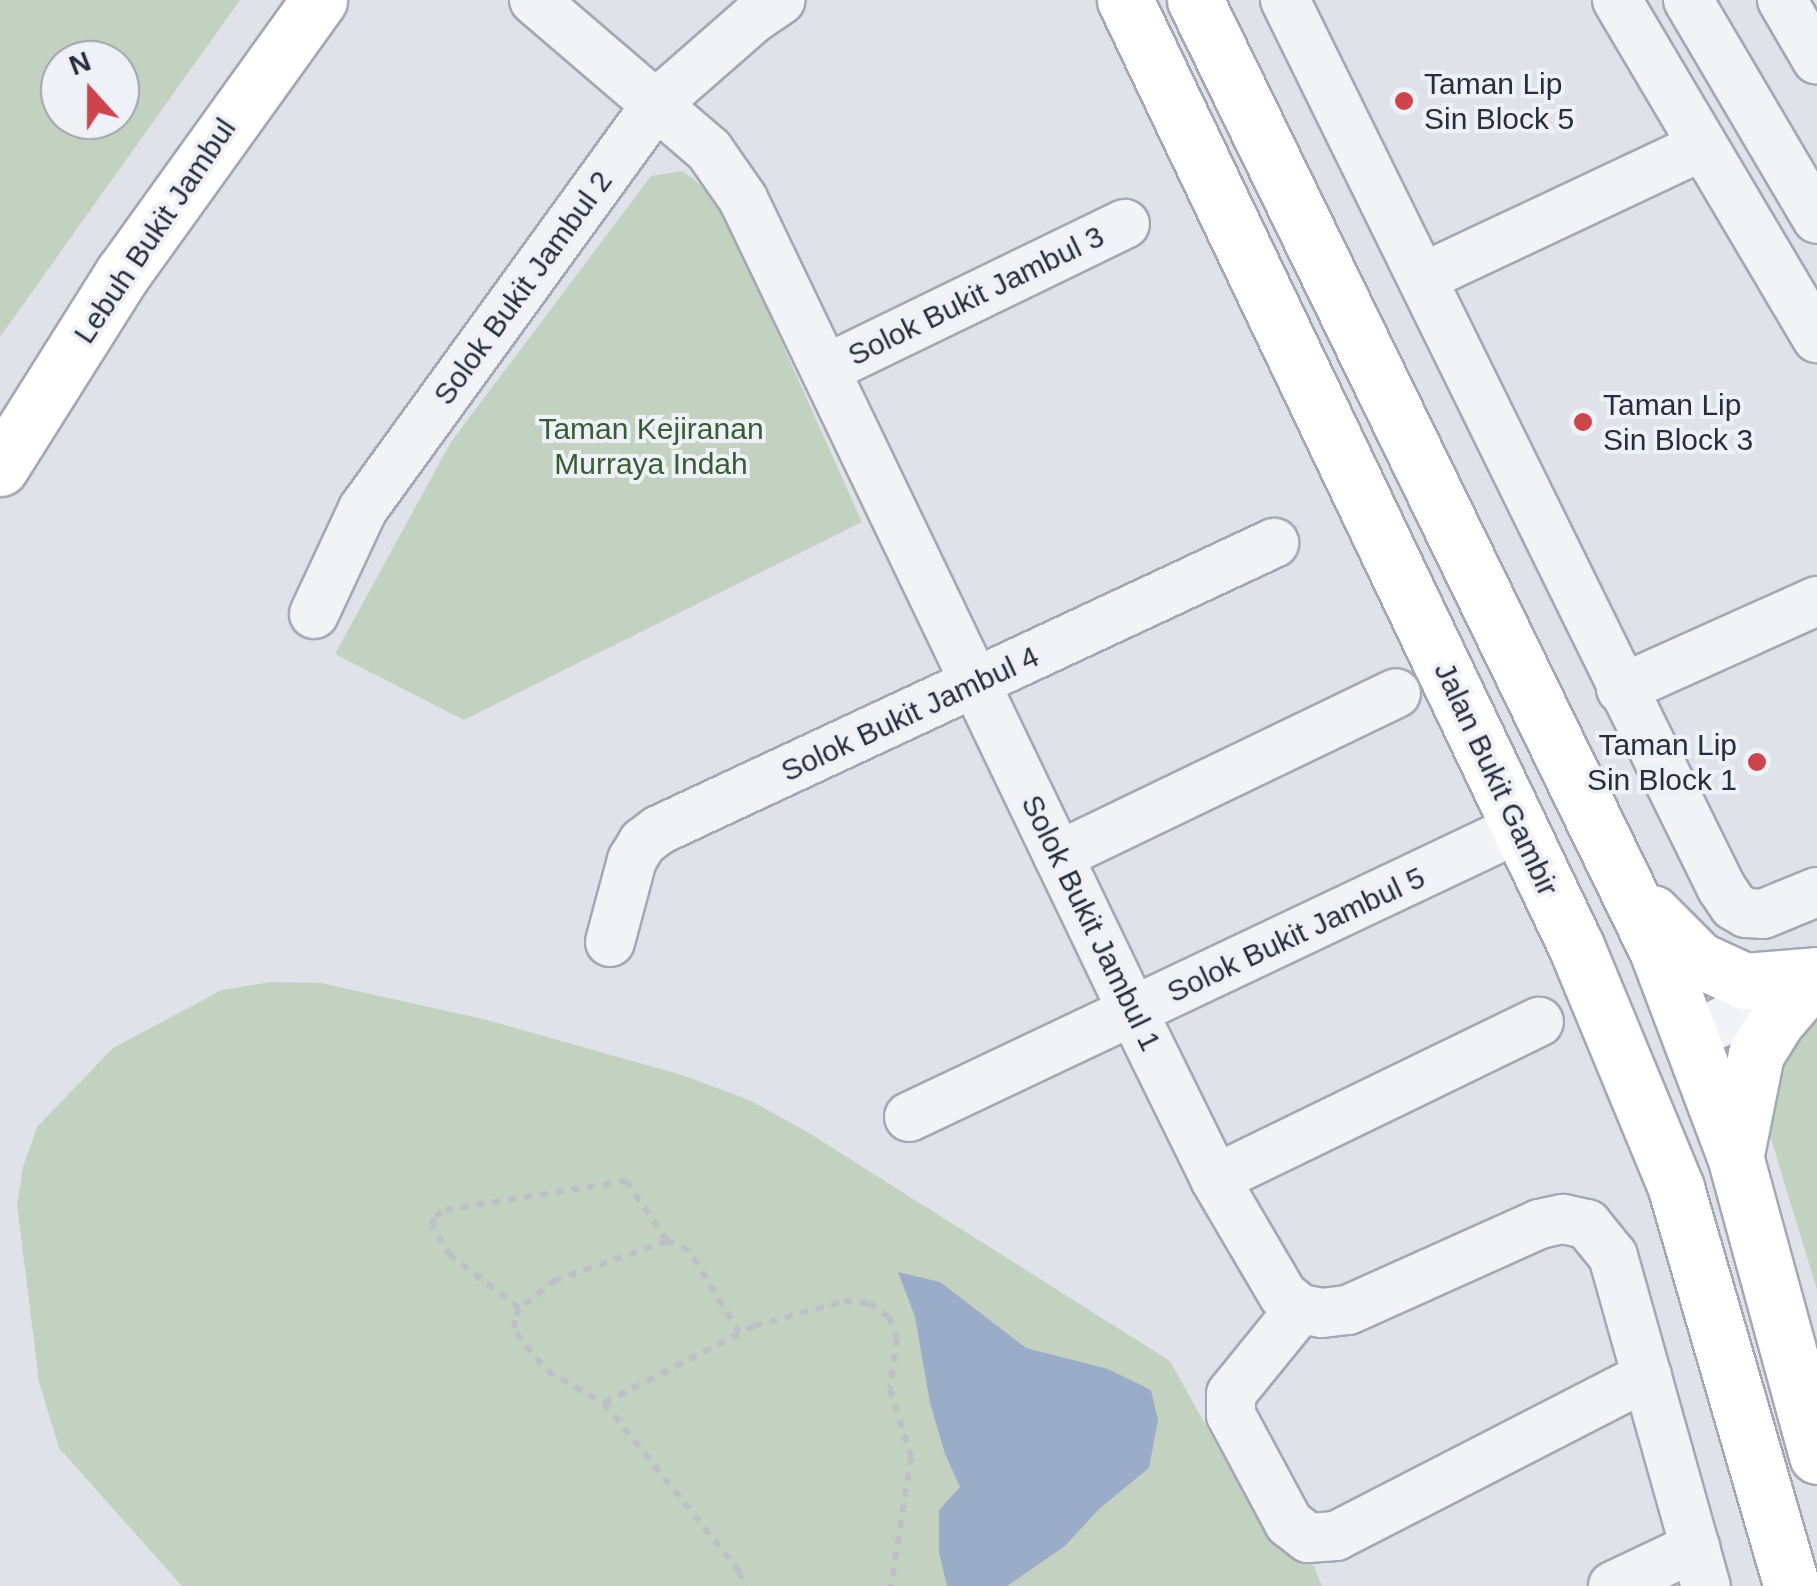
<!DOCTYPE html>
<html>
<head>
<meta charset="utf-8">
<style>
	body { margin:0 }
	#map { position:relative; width:1817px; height:1586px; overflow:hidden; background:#dfe2e8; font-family:Arial,sans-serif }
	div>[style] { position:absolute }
	.green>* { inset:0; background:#c3d2c0 }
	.water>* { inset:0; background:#9aacc8 }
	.path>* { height:6px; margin-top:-3px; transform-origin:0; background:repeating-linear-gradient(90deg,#bdc0c7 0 8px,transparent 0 16px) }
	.roads { filter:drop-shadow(2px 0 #a4a8b2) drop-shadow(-2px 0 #a4a8b2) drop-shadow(0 2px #a4a8b2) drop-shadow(0 -2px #a4a8b2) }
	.minor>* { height:48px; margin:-24px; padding:0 24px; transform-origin:24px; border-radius:24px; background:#f2f3f7 }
	.major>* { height:55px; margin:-27.5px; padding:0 27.5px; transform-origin:27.5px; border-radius:27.5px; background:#fff }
	.dots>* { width:28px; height:28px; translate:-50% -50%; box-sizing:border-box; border:5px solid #eef1f6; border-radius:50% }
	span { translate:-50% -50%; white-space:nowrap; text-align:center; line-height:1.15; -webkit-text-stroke:8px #eef1f6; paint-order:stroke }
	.poi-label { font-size:30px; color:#282e3f }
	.left { translate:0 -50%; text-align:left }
	.right { translate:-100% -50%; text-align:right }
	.street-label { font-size:30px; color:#282e3f }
	.park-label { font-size:30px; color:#395b36 }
	.north { position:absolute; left:40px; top:40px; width:100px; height:100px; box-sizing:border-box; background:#eef1f6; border:2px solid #9fa3ad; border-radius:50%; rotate:339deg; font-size:28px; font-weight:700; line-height:40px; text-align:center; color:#282e3f }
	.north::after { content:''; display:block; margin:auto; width:35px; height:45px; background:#cc454d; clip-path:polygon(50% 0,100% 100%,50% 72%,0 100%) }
</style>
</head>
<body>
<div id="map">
	<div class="green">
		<i style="clip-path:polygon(evenodd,0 0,240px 0,0 337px,0 0,60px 60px,120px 60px,120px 120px,60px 120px,60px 60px)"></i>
		<i style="clip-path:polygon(683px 171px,717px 198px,862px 522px,464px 720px,335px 654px,451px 442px,651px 176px)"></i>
		<i style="clip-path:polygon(271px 982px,321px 983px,483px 1019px,682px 1075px,749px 1100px,804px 1130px,1170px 1361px,1257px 1518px,1314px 1566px,1322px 1586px,182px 1586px,59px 1448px,39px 1382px,17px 1205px,23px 1167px,37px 1127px,113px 1048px,222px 990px)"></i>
		<i style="clip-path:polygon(1817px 1016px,1817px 1290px,1759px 1099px,1777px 1036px)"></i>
	</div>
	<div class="water">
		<i style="clip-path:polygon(898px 1272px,940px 1282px,1026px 1348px,1108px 1369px,1151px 1390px,1158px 1420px,1149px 1468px,1099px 1509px,1065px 1546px,1007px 1586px,947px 1586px,939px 1553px,939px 1510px,960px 1487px,945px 1454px,930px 1403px,915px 1317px)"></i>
	</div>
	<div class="path">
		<i style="left:519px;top:1308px;width:86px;rotate:-142.6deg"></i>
		<i style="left:451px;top:1256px;width:36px;rotate:-122deg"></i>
		<i style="left:432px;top:1225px;width:9px;rotate:-72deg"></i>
		<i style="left:435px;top:1216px;width:12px;rotate:-31deg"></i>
		<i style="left:445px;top:1210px;width:183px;rotate:-9.1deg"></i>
		<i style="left:626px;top:1181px;width:73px;rotate:55.7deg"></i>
		<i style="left:739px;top:1333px;width:97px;rotate:-121.1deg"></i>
		<i style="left:689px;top:1250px;width:24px;rotate:-158deg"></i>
		<i style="left:667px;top:1241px;width:118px;rotate:160.6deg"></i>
		<i style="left:556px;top:1280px;width:46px;rotate:142.9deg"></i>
		<i style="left:519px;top:1308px;width:13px;rotate:113deg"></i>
		<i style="left:514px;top:1320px;width:13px;rotate:81deg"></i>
		<i style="left:516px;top:1333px;width:49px;rotate:50.8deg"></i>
		<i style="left:547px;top:1371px;width:65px;rotate:29.3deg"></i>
		<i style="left:604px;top:1403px;width:216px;rotate:51.2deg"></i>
		<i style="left:739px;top:1571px;width:16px;rotate:72deg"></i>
		<i style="left:604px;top:1403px;width:169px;rotate:-27.2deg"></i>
		<i style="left:754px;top:1326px;width:93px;rotate:-15.5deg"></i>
		<i style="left:844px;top:1301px;width:25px;rotate:5deg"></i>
		<i style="left:869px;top:1303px;width:24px;rotate:35deg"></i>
		<i style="left:889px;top:1317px;width:22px;rotate:69deg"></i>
		<i style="left:897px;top:1338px;width:51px;rotate:97.8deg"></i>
		<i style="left:890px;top:1389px;width:71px;rotate:72.8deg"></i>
		<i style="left:911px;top:1457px;width:131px;rotate:98.8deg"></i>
	</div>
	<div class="roads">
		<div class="minor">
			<i style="left:534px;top:0;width:230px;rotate:40.6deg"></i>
			<i style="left:709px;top:150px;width:60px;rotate:55.2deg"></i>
			<i style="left:743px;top:199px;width:902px;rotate:64.37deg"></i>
			<i style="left:1133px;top:1012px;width:186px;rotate:63.8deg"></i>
			<i style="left:1215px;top:1179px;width:134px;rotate:59.6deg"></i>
			<i style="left:1283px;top:1295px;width:22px;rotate:39deg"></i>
			<i style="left:1300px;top:1309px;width:22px;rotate:10deg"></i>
			<i style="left:1322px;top:1313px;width:26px;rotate:-7deg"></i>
			<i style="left:1348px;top:1310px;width:209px;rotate:-24.2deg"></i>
			<i style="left:1539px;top:1224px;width:25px;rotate:-12deg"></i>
			<i style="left:1563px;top:1219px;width:25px;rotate:12deg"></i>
			<i style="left:1587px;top:1224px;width:41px;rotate:50.9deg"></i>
			<i style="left:1613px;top:1256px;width:343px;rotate:74.3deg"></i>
			<i style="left:1285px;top:0;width:988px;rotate:63.82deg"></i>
			<i style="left:1721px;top:887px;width:23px;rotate:56deg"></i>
			<i style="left:1734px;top:906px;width:14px;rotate:30deg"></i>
			<i style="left:1746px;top:913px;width:17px;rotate:3deg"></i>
			<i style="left:1763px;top:914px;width:58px;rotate:-22.2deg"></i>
			<i style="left:1617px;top:0;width:393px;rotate:59.4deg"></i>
			<i style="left:1688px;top:0;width:254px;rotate:59.5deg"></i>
			<i style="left:1782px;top:0;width:69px;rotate:59.7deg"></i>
			<i style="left:1424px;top:277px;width:308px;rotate:-25.2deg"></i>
			<i style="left:828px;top:368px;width:330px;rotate:-25.9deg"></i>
			<i style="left:314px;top:614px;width:116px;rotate:-65deg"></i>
			<i style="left:363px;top:509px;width:503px;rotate:-54.06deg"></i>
			<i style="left:658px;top:102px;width:128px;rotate:-41.2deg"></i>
			<i style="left:754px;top:18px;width:32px;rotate:-34deg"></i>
			<i style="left:1621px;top:689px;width:215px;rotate:-24.2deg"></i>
			<i style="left:1058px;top:856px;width:375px;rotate:-25.7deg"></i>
			<i style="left:610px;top:942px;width:85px;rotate:-75deg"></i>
			<i style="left:632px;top:860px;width:21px;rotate:-59deg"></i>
			<i style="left:643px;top:842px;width:20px;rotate:-37deg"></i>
			<i style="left:659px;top:830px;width:679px;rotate:-25.02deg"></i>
			<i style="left:1693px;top:1036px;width:126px;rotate:-26.4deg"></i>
			<i style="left:909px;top:1117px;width:675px;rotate:-25.35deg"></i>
			<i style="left:1215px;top:1179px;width:360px;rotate:-25.9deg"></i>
			<i style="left:1300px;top:1309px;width:109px;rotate:129.1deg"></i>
			<i style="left:1231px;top:1394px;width:21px;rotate:90deg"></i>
			<i style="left:1231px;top:1415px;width:123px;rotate:61.8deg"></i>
			<i style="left:1289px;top:1523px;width:24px;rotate:38deg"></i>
			<i style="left:1308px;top:1538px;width:28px;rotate:-4deg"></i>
			<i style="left:1336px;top:1536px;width:350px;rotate:-27.2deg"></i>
			<i style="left:1613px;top:1586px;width:91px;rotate:-25.4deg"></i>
		</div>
		<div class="major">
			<i style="left:1125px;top:0;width:1048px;rotate:64.51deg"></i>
			<i style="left:1576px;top:946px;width:262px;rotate:67.5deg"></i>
			<i style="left:1676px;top:1188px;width:415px;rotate:73.8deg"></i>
			<i style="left:1195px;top:0;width:1056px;rotate:64.07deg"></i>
			<i style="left:1657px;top:950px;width:220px;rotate:69.3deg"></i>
			<i style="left:1735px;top:1156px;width:311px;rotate:74.7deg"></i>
			<i style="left:0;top:468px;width:231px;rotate:-57.8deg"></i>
			<i style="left:123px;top:273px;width:336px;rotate:-54.3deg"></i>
			<i style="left:1652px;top:913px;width:66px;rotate:45deg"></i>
			<i style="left:1699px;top:960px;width:51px;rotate:24.5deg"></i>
			<i style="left:1745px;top:981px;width:71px;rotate:-4.8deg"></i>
			<i style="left:1736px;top:1154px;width:102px;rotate:-78.7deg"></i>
			<i style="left:1756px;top:1054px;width:36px;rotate:-58deg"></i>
			<i style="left:1775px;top:1023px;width:63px;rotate:-49.5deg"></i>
		</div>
	</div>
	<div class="dots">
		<i style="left:1404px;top:101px;background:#cc454d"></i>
		<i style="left:1583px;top:422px;background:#cc454d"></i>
		<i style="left:1757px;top:762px;background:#cc454d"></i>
	</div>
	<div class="poi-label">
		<span class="left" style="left:1424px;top:101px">Taman Lip<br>Sin Block 5</span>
		<span class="left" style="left:1603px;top:422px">Taman Lip<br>Sin Block 3</span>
		<span class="right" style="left:1737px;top:762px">Taman Lip<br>Sin Block 1</span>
	</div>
	<div class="street-label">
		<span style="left:155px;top:231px;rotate:-56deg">Lebuh Bukit Jambul</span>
		<span style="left:523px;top:288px;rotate:-54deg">Solok Bukit Jambul 2</span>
		<span style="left:976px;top:296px;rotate:-26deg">Solok Bukit Jambul 3</span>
		<span style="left:910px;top:714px;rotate:-25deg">Solok Bukit Jambul 4</span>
		<span style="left:1496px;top:779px;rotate:65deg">Jalan Bukit Gambir</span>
		<span style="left:1091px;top:923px;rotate:64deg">Solok Bukit Jambul 1</span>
		<span style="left:1296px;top:935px;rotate:-25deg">Solok Bukit Jambul 5</span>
	</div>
	<div class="park-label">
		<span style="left:651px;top:446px">Taman Kejiranan<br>Murraya Indah</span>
	</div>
	<div class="north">N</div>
</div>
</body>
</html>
